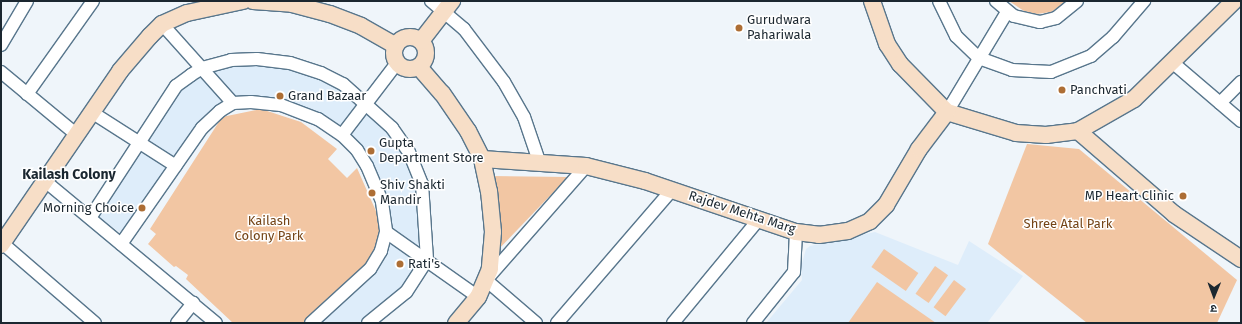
<!DOCTYPE html>
<html>
<head>
<meta charset="utf-8">
<style>
	body { margin:0 }
	#map { position:relative; width:1242px; height:324px; overflow:hidden; background:#eff5fa; font-family:"Fira Sans","Noto Sans Devanagari",sans-serif }
	div>[style] { position:absolute }
	.built>* { inset:0; background:#deedfa }
	.green>* { inset:0; background:#f2c6a3; transform-origin:0 0 }
	.roads { filter:drop-shadow(1px 0 #58768c) drop-shadow(-1px 0 #58768c) drop-shadow(0 1px #58768c) drop-shadow(0 -1px #58768c) }
	.street>* { height:12px; margin:-6px; padding:0 6px; transform-origin:6px; border-radius:6px; background:#fff }
	.secondary>* { height:16px; margin:-8px; padding:0 8px; transform-origin:8px; border-radius:8px; background:#f7dec7 }
	.secondary>.ring { margin:-8px; padding:0; box-sizing:content-box; background:none; border:16px solid #f7dec7; border-radius:50% }
	.dots>* { width:11px; height:11px; translate:-50% -50%; box-sizing:border-box; border:2px solid #fff; border-radius:50% }
	span { translate:-50% -50%; white-space:nowrap; text-align:center; line-height:1.15; -webkit-text-stroke:3px #fff; paint-order:stroke }
	.poi-label { font-size:13px; color:#1b2730 }
	.left { translate:0 -50%; text-align:left }
	.right { translate:-100% -50%; text-align:right }
	.street-label { font-size:13px; color:#1b2730 }
	.park-label { font-size:13px; color:#754517 }
	.neighbourhood-label { font-size:14px; color:#1b2730; font-weight:700 }
	.frame { position:absolute; inset:0; border:2px solid #1b2730; pointer-events:none }
	.north { position:absolute; left:1194px; top:276px; width:40px; height:40px; -webkit-text-stroke:3px #fff; paint-order:stroke; rotate:181deg; font-size:11px; font-weight:700; line-height:16px; text-align:center; color:#1b2730 }
	.north::after { content:''; display:block; margin:auto; width:14px; height:18px; background:#1b2730; clip-path:polygon(50% 0,100% 100%,50% 72%,0 100%) }
</style>
</head>
<body>
<div id="map">
	<div class="built">
		<i style="clip-path:polygon(242px 61px,277px 65px,343px 85px,370px 111px,406px 156px,423px 199px,423px 263px,407px 286px,363px 323px,306px 323px,384px 232px,379px 204px,353px 152px,316px 124px,281px 109px,234px 107px,207px 127px,129px 239px,96px 215px,177px 87px,200px 72px)"></i>
		<i style="clip-path:polygon(875px 232px,958px 265px,969px 241px,1023px 276px,987px 323px,766px 323px,802px 280px,801px 267px,806px 249px,810px 246px)"></i>
	</div>
	<div class="green">
		<i style="clip-path:polygon(1009px 1px,1068px 1px,1051px 12px,1037px 14px,1024px 11px)"></i>
		<i style="clip-path:polygon(261px 109px,301px 122px,337px 149px,328px 159px,347px 178px,357px 168px,379px 218px,380px 239px,376px 252px,361px 274px,303px 323px,233px 323px,186px 279px,188px 275px,176px 266px,174px 267px,148px 244px,156px 234px,150px 229px,222px 117px)"></i>
		<i style="clip-path:polygon(1027px 144px,1079px 149px,1237px 280px,1217px 323px,1087px 323px,988px 244px)"></i>
		<i style="clip-path:polygon(491px 176px,568px 177px,495px 253px)"></i>
		<i style="left:884px;top:249px;width:42px;height:22px;rotate:35deg"></i>
		<i style="left:935px;top:266px;width:16px;height:34px;rotate:35deg"></i>
		<i style="left:954px;top:280px;width:15px;height:34px;rotate:37deg"></i>
		<i style="clip-path:polygon(877px 282px,936px 323px,848px 323px)"></i>
	</div>
	<div class="roads">
		<div class="street">
			<i style="left:431px;top:1px;width:43px;rotate:40.3deg"></i>
			<i style="left:464px;top:29px;width:66px;rotate:53deg"></i>
			<i style="left:504px;top:82px;width:40px;rotate:60.3deg"></i>
			<i style="left:524px;top:117px;width:46px;rotate:71.2deg"></i>
			<i style="left:939px;top:1px;width:39px;rotate:64deg"></i>
			<i style="left:956px;top:36px;width:32px;rotate:44deg"></i>
			<i style="left:979px;top:58px;width:35px;rotate:20deg"></i>
			<i style="left:1012px;top:70px;width:39px;rotate:3deg"></i>
			<i style="left:1051px;top:72px;width:43px;rotate:-21.8deg"></i>
			<i style="left:1091px;top:56px;width:29px;rotate:-41deg"></i>
			<i style="left:1113px;top:37px;width:48px;rotate:-49.3deg"></i>
			<i style="left:996px;top:1px;width:23px;rotate:40deg"></i>
			<i style="left:1014px;top:16px;width:27px;rotate:13deg"></i>
			<i style="left:1040px;top:22px;width:16px;rotate:-14deg"></i>
			<i style="left:1056px;top:18px;width:27px;rotate:-39deg"></i>
			<i style="left:162px;top:24px;width:106px;rotate:48.1deg"></i>
			<i style="left:1px;top:45px;width:51px;rotate:-59.4deg"></i>
			<i style="left:1172px;top:62px;width:91px;rotate:40.5deg"></i>
			<i style="left:1px;top:72px;width:99px;rotate:39.7deg"></i>
			<i style="left:27px;top:94px;width:114px;rotate:-54.6deg"></i>
			<i style="left:1220px;top:103px;width:30px;rotate:-45deg"></i>
			<i style="left:947px;top:112px;width:117px;rotate:-59deg"></i>
			<i style="left:93px;top:113px;width:98px;rotate:32.6deg"></i>
			<i style="left:342px;top:135px;width:91px;rotate:-52.6deg"></i>
			<i style="left:45px;top:181px;width:222px;rotate:39.7deg"></i>
			<i style="left:90px;top:218px;width:158px;rotate:-56.9deg"></i>
			<i style="left:176px;top:86px;width:19px;rotate:-36deg"></i>
			<i style="left:191px;top:75px;width:13px;rotate:-32deg"></i>
			<i style="left:202px;top:68px;width:30px;rotate:-15deg"></i>
			<i style="left:231px;top:60px;width:26px;rotate:-2deg"></i>
			<i style="left:257px;top:59px;width:33px;rotate:7deg"></i>
			<i style="left:290px;top:63px;width:33px;rotate:18deg"></i>
			<i style="left:321px;top:73px;width:25px;rotate:27deg"></i>
			<i style="left:343px;top:84px;width:66px;rotate:41.9deg"></i>
			<i style="left:392px;top:128px;width:29px;rotate:55deg"></i>
			<i style="left:409px;top:152px;width:35px;rotate:68deg"></i>
			<i style="left:422px;top:184px;width:76px;rotate:86.2deg"></i>
			<i style="left:427px;top:260px;width:38px;rotate:123deg"></i>
			<i style="left:406px;top:292px;width:49px;rotate:140.8deg"></i>
			<i style="left:386px;top:232px;width:113px;rotate:35.2deg"></i>
			<i style="left:1px;top:242px;width:124px;rotate:40.8deg"></i>
			<i style="left:121px;top:244px;width:141px;rotate:-55.1deg"></i>
			<i style="left:202px;top:128px;width:25px;rotate:-43deg"></i>
			<i style="left:220px;top:111px;width:15px;rotate:-32deg"></i>
			<i style="left:233px;top:103px;width:18px;rotate:-3deg"></i>
			<i style="left:251px;top:102px;width:30px;rotate:6deg"></i>
			<i style="left:281px;top:105px;width:40px;rotate:21deg"></i>
			<i style="left:318px;top:119px;width:29px;rotate:34deg"></i>
			<i style="left:342px;top:135px;width:21px;rotate:45deg"></i>
			<i style="left:357px;top:150px;width:19px;rotate:58deg"></i>
			<i style="left:367px;top:166px;width:39px;rotate:67deg"></i>
			<i style="left:382px;top:202px;width:30px;rotate:82deg"></i>
			<i style="left:386px;top:232px;width:20px;rotate:105deg"></i>
			<i style="left:381px;top:251px;width:21px;rotate:121deg"></i>
			<i style="left:370px;top:269px;width:80px;rotate:137.5deg"></i>
			<i style="left:177px;top:323px;width:26px;rotate:-51deg"></i>
			<i style="left:536px;top:323px;width:66px;rotate:-139.3deg"></i>
			<i style="left:486px;top:280px;width:152px;rotate:-48.7deg"></i>
			<i style="left:557px;top:323px;width:176px;rotate:-49.2deg"></i>
			<i style="left:673px;top:323px;width:135px;rotate:-50.4deg"></i>
			<i style="left:753px;top:323px;width:65px;rotate:-51.2deg"></i>
			<i style="left:794px;top:272px;width:40px;rotate:-87.1deg"></i>
		</div>
		<div class="secondary">
			<i style="left:253px;top:1px;width:39px;rotate:4deg"></i>
			<i style="left:292px;top:4px;width:39px;rotate:15deg"></i>
			<i style="left:330px;top:14px;width:33px;rotate:21deg"></i>
			<i style="left:361px;top:26px;width:40px;rotate:29.7deg"></i>
			<i style="left:872px;top:1px;width:46px;rotate:70.8deg"></i>
			<i style="left:887px;top:44px;width:24px;rotate:57deg"></i>
			<i style="left:900px;top:64px;width:67px;rotate:45.6deg"></i>
			<i style="left:947px;top:112px;width:72px;rotate:16.9deg"></i>
			<i style="left:1016px;top:133px;width:30px;rotate:4deg"></i>
			<i style="left:1046px;top:135px;width:32px;rotate:-7deg"></i>
			<i style="left:1078px;top:131px;width:64px;rotate:-29.7deg"></i>
			<i style="left:1134px;top:99px;width:140px;rotate:-44.4deg"></i>
			<i class="ring" style="left:394px;top:37px;width:16px;height:16px"></i>
			<i style="left:421px;top:41px;width:51px;rotate:-52.2deg"></i>
			<i style="left:419px;top:67px;width:35px;rotate:49deg"></i>
			<i style="left:442px;top:93px;width:46px;rotate:55.6deg"></i>
			<i style="left:468px;top:131px;width:31px;rotate:63deg"></i>
			<i style="left:482px;top:159px;width:33px;rotate:78deg"></i>
			<i style="left:489px;top:191px;width:41px;rotate:84.4deg"></i>
			<i style="left:493px;top:232px;width:37px;rotate:95deg"></i>
			<i style="left:490px;top:269px;width:30px;rotate:113deg"></i>
			<i style="left:478px;top:297px;width:34px;rotate:130deg"></i>
			<i style="left:1078px;top:131px;width:127px;rotate:40.8deg"></i>
			<i style="left:1174px;top:214px;width:81px;rotate:33.9deg"></i>
			<i style="left:482px;top:159px;width:104px;rotate:3.9deg"></i>
			<i style="left:586px;top:166px;width:61px;rotate:14.3deg"></i>
			<i style="left:645px;top:181px;width:159px;rotate:18.7deg"></i>
			<i style="left:796px;top:232px;width:23px;rotate:7deg"></i>
			<i style="left:819px;top:235px;width:29px;rotate:-8deg"></i>
			<i style="left:848px;top:231px;width:24px;rotate:-24deg"></i>
			<i style="left:870px;top:221px;width:23px;rotate:-45deg"></i>
			<i style="left:886px;top:205px;width:65px;rotate:-59.5deg"></i>
			<i style="left:919px;top:149px;width:46px;rotate:-52.9deg"></i>
			<i style="left:1px;top:245px;width:211px;rotate:-55.6deg"></i>
			<i style="left:120px;top:71px;width:46px;rotate:-49.4deg"></i>
			<i style="left:150px;top:36px;width:17px;rotate:-45deg"></i>
			<i style="left:162px;top:24px;width:27px;rotate:-24deg"></i>
			<i style="left:187px;top:13px;width:57px;rotate:-12.1deg"></i>
		</div>
	</div>
	<div class="dots">
		<i style="left:739px;top:28px;background:#ad6e35"></i>
		<i style="left:1062px;top:90px;background:#ad6e35"></i>
		<i style="left:280px;top:96px;background:#ad6e35"></i>
		<i style="left:371px;top:151px;background:#ad6e35"></i>
		<i style="left:372px;top:193px;background:#ad6e35"></i>
		<i style="left:1183px;top:196px;background:#ad6e35"></i>
		<i style="left:142px;top:208px;background:#ad6e35"></i>
		<i style="left:400px;top:264px;background:#ad6e35"></i>
	</div>
	<div class="poi-label">
		<span class="left" style="left:747px;top:28px">Gurudwara<br>Pahariwala</span>
		<span class="left" style="left:1070px;top:90px">Panchvati</span>
		<span class="left" style="left:288px;top:96px">Grand Bazaar</span>
		<span class="left" style="left:379px;top:151px">Gupta<br>Department Store</span>
		<span class="left" style="left:380px;top:193px">Shiv Shakti<br>Mandir</span>
		<span class="right" style="left:1174px;top:196px">MP Heart Clinic</span>
		<span class="right" style="left:134px;top:208px">Morning Choice</span>
		<span class="left" style="left:408px;top:264px">Rati's</span>
	</div>
	<div class="street-label">
		<span style="left:742px;top:213px;rotate:18deg">Rajdev Mehta Marg</span>
	</div>
	<div class="park-label">
		<span style="left:269px;top:229px">Kailash<br>Colony Park</span>
		<span style="left:1068px;top:224px">Shree Atal Park</span>
	</div>
	<div class="neighbourhood-label">
		<span style="left:69px;top:175px">Kailash Colony</span>
	</div>
	<div class="frame"></div>
	<div class="north">उ</div>
</div>
</body>
</html>
